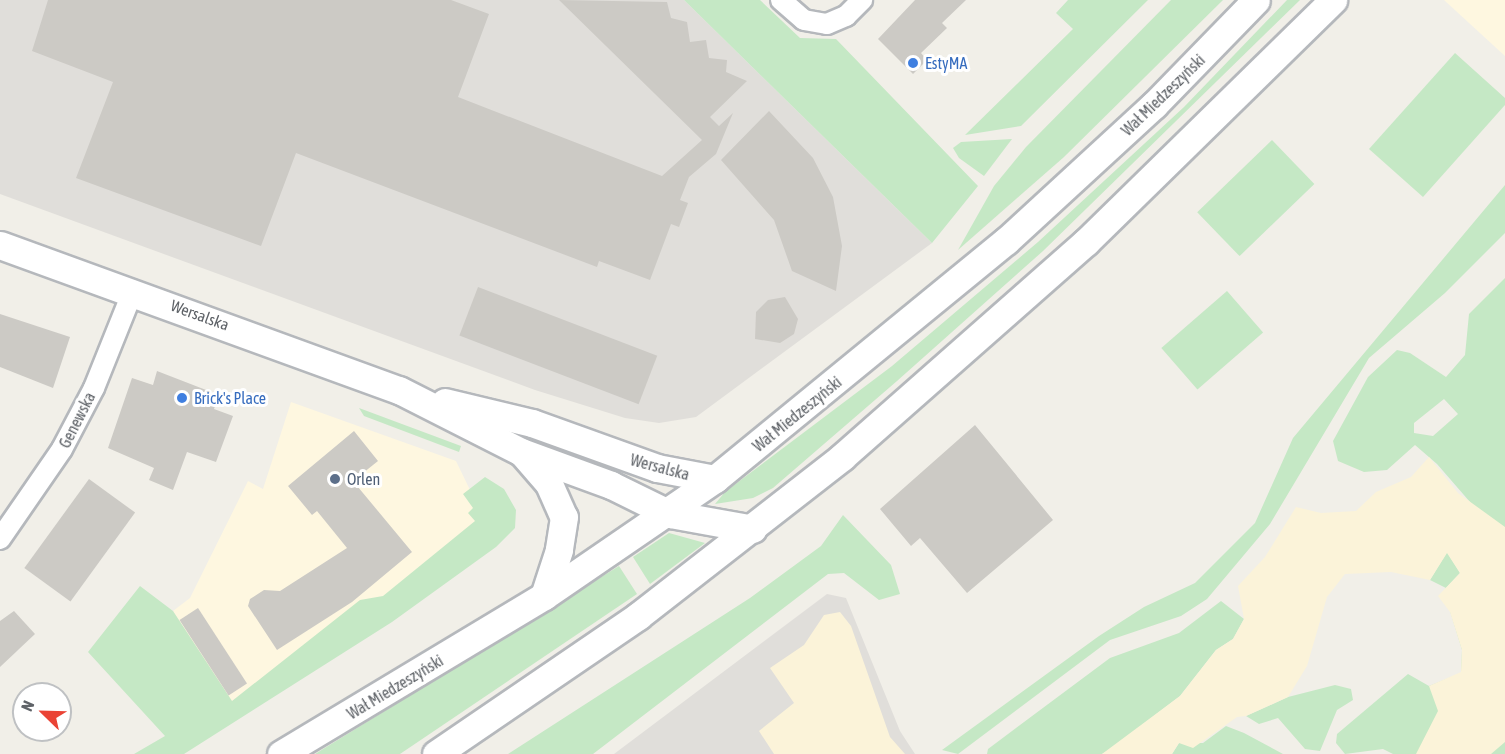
<!DOCTYPE html>
<html>
<head>
<meta charset="utf-8">
<style>
	body { margin:0 }
	#map { position:relative; width:1505px; height:754px; overflow:hidden; background:#f1efe8; font-family:"Asap Condensed",sans-serif }
	div>[style] { position:absolute }
	.commercial>* { inset:0; background:#fef7e0 }
	.industrial>* { inset:0; background:#e0deda }
	.green>* { inset:0; background:#c5e8c5; transform-origin:0 0 }
	.sand>* { inset:0; background:#fbf3d9 }
	.building>* { inset:0; background:#cccac5; transform-origin:0 0 }
	.roads { filter:drop-shadow(2px 0 #b5b8bc) drop-shadow(-2px 0 #b5b8bc) drop-shadow(0 2px #b5b8bc) drop-shadow(0 -2px #b5b8bc) }
	.street>* { height:20px; margin:-10px; padding:0 10px; transform-origin:10px; border-radius:10px; background:#fff }
	.secondary>* { height:27px; margin:-13.5px; padding:0 13.5px; transform-origin:13.5px; border-radius:13.5px; background:#fff }
	.dots>* { width:16px; height:16px; translate:-50% -50%; box-sizing:border-box; border:3px solid #fff; border-radius:50% }
	span { translate:-50% -50%; white-space:nowrap; text-align:center; line-height:1.15; -webkit-text-stroke:6px #fff; paint-order:stroke }
	.shop-label { font-size:16px; color:#366cbe }
	.left { translate:0 -50%; text-align:left }
	.street-label { font-size:16px; color:#5f6368 }
	.service-label { font-size:16px; color:#4e5e75 }
	.north { position:absolute; left:12px; top:682px; width:60px; height:60px; box-sizing:border-box; background:#fff; border:2px solid #bfc1c3; border-radius:50%; rotate:293deg; font-size:16px; font-weight:700; line-height:24px; text-align:center; color:#5f6368 }
	.north::after { content:''; display:block; margin:auto; width:21px; height:27px; background:#ea4335; clip-path:polygon(50% 0,100% 100%,50% 72%,0 100%) }
</style>
</head>
<body>
<div id="map">
	<div class="commercial">
		<i style="clip-path:polygon(1444px 0,1505px 0,1505px 56px)"></i>
		<i style="clip-path:polygon(291px 402px,456px 461px,484px 519px,362px 618px,231px 702px,173px 611px,190px 598px,248px 481px,263px 489px)"></i>
	</div>
	<div class="industrial">
		<i style="clip-path:polygon(0 0,684px 0,932px 243px,696px 417px,659px 423px,625px 418px,535px 390px,0 194px)"></i>
		<i style="clip-path:polygon(827px 594px,846px 598px,900px 731px,915px 754px,614px 754px)"></i>
	</div>
	<div class="green">
		<i style="clip-path:polygon(684px 0,760px 0,800px 38px,836px 39px,978px 186px,932px 243px)"></i>
		<i style="clip-path:polygon(1068px 0,1148px 0,1021px 126px,965px 135px,1073px 29px,1056px 13px)"></i>
		<i style="clip-path:polygon(1171px 0,1223px 0,1064px 157px,958px 250px,994px 186px,1026px 147px)"></i>
		<i style="clip-path:polygon(1287px 0,1300px 0,1043px 251px,897px 381px,773px 488px,753px 498px,715px 504px,725px 492px,892px 366px,1038px 242px,1184px 107px)"></i>
		<i style="clip-path:polygon(1455px 53px,1505px 98px,1505px 105px,1423px 197px,1369px 149px)"></i>
		<i style="clip-path:polygon(1012px 139px,984px 176px,959px 158px,953px 148px,961px 142px)"></i>
		<i style="left:1272px;top:140px;width:61px;height:104px;rotate:46deg"></i>
		<i style="clip-path:polygon(1505px 185px,1505px 233px,1445px 293px,1369px 358px,1270px 524px,1207px 599px,1181px 616px,1110px 640px,958px 754px,942px 750px,1099px 636px,1144px 607px,1195px 583px,1255px 523px,1293px 438px)"></i>
		<i style="clip-path:polygon(evenodd,1505px 278px,1505px 754px,1393px 754px,1383px 749px,1345px 754px,1336px 743px,1337px 734px,1408px 674px,1429px 686px,1461px 673px,1462px 650px,1450px 611px,1474px 576px,1470px 502px,1437px 464px,1415px 445px,1387px 470px,1364px 472px,1338px 461px,1333px 441px,1368px 377px,1397px 350px,1410px 353px,1446px 377px,1465px 355px,1469px 314px,1505px 278px,1444px 399px,1458px 414px,1433px 436px,1414px 433px,1414px 423px,1444px 399px)"></i>
		<i style="left:1227px;top:291px;width:55px;height:87px;rotate:49deg"></i>
		<i style="clip-path:polygon(359px 408px,461px 446px,459px 452px,364px 416px)"></i>
		<i style="clip-path:polygon(485px 477px,504px 489px,516px 510px,515px 528px,496px 547px,392px 622px,184px 754px,134px 754px,165px 736px,88px 652px,140px 586px,173px 611px,232px 701px,360px 600px,383px 596px,475px 521px,468px 513px,473px 508px,463px 494px)"></i>
		<i style="clip-path:polygon(843px 515px,891px 565px,900px 594px,879px 600px,844px 573px,828px 574px,593px 754px,508px 754px,750px 598px,821px 546px)"></i>
		<i style="clip-path:polygon(669px 533px,705px 543px,650px 584px,633px 557px)"></i>
		<i style="clip-path:polygon(1447px 552px,1460px 573px,1446px 588px,1430px 580px)"></i>
		<i style="clip-path:polygon(619px 566px,637px 594px,400px 754px,315px 754px)"></i>
		<i style="clip-path:polygon(1221px 601px,1244px 619px,1233px 639px,1216px 650px,1180px 696px,1112px 748px,1102px 754px,987px 754px,988px 749px,1110px 658px,1179px 633px)"></i>
		<i style="clip-path:polygon(1335px 685px,1351px 689px,1353px 700px,1337px 710px,1320px 751px,1305px 749px,1278px 718px,1259px 724px,1246px 716px,1288px 697px)"></i>
		<i style="clip-path:polygon(1226px 726px,1244px 733px,1283px 754px,1172px 754px,1179px 743px,1203px 743px)"></i>
	</div>
	<div class="sand">
		<i style="clip-path:polygon(1429px 457px,1458px 493px,1505px 527px,1505px 742px,1491px 754px,1416px 754px,1438px 711px,1429px 686px,1461px 672px,1462px 650px,1450px 612px,1438px 596px,1460px 573px,1447px 553px,1430px 580px,1391px 572px,1345px 574px,1327px 597px,1307px 666px,1288px 697px,1246px 716px,1237px 717px,1193px 748px,1179px 743px,1172px 754px,1102px 754px,1180px 696px,1216px 650px,1233px 639px,1244px 619px,1238px 586px,1265px 557px,1296px 507px,1321px 513px,1356px 511px,1376px 492px,1411px 477px)"></i>
		<i style="clip-path:polygon(840px 612px,851px 626px,890px 737px,905px 754px,774px 754px,759px 731px,794px 703px,770px 668px,804px 645px,824px 615px)"></i>
	</div>
	<div class="building">
		<i style="clip-path:polygon(48px 0,451px 0,489px 14px,458px 97px,662px 176px,702px 140px,559px 0,667px 2px,671px 18px,687px 22px,690px 42px,706px 40px,709px 58px,727px 60px,726px 72px,747px 81px,710px 117px,719px 126px,733px 113px,716px 154px,689px 177px,680px 200px,688px 203px,679px 227px,671px 224px,650px 280px,599px 261px,597px 267px,296px 153px,261px 246px,76px 178px,113px 82px,32px 51px)"></i>
		<i style="clip-path:polygon(915px 0,966px 0,942px 23px,947px 28px,921px 53px,927px 60px,913px 74px,878px 39px)"></i>
		<i style="clip-path:polygon(769px 111px,813px 158px,833px 197px,842px 246px,836px 291px,792px 271px,774px 220px,721px 160px)"></i>
		<i style="left:478px;top:287px;width:192px;height:52px;rotate:21deg"></i>
		<i style="clip-path:polygon(785px 297px,798px 319px,794px 334px,780px 343px,755px 339px,756px 312px,768px 300px)"></i>
		<i style="clip-path:polygon(0 314px,70px 337px,53px 388px,0 367px)"></i>
		<i style="clip-path:polygon(157px 371px,219px 395px,214px 409px,233px 416px,216px 462px,187px 452px,173px 490px,149px 480px,154px 468px,108px 448px,132px 378px,153px 385px)"></i>
		<i style="clip-path:polygon(975px 425px,1053px 520px,967px 593px,920px 538px,911px 546px,880px 509px)"></i>
		<i style="clip-path:polygon(354px 431px,378px 461px,353px 481px,412px 552px,352px 602px,277px 650px,248px 606px,250px 599px,264px 590px,280px 591px,347px 548px,317px 511px,312px 515px,288px 486px)"></i>
		<i style="left:89px;top:479px;width:57px;height:110px;rotate:36deg"></i>
		<i style="left:198px;top:608px;width:90px;height:22px;rotate:57deg"></i>
		<i style="clip-path:polygon(14px 611px,35px 634px,0 667px,0 621px)"></i>
	</div>
	<div class="roads">
		<div class="street">
			<i style="left:781px;top:0;width:30px;rotate:41deg"></i>
			<i style="left:804px;top:20px;width:23px;rotate:10deg"></i>
			<i style="left:827px;top:24px;width:21px;rotate:-23deg"></i>
			<i style="left:846px;top:16px;width:23px;rotate:-45deg"></i>
			<i style="left:0;top:539px;width:109px;rotate:-55.4deg"></i>
			<i style="left:62px;top:449px;width:69px;rotate:-62.3deg"></i>
			<i style="left:94px;top:388px;width:105px;rotate:-68.1deg"></i>
		</div>
		<div class="secondary">
			<i style="left:0;top:245px;width:425px;rotate:20deg"></i>
			<i style="left:399px;top:390px;width:137px;rotate:26.9deg"></i>
			<i style="left:521px;top:452px;width:96px;rotate:20.1deg"></i>
			<i style="left:611px;top:485px;width:66px;rotate:26.2deg"></i>
			<i style="left:670px;top:514px;width:84px;rotate:10.2deg"></i>
			<i style="left:445px;top:402px;width:89px;rotate:13.6deg"></i>
			<i style="left:532px;top:423px;width:133px;rotate:19.8deg"></i>
			<i style="left:657px;top:468px;width:59px;rotate:10.7deg"></i>
			<i style="left:524px;top:455px;width:38px;rotate:49deg"></i>
			<i style="left:549px;top:484px;width:36px;rotate:66deg"></i>
			<i style="left:564px;top:517px;width:33px;rotate:99deg"></i>
			<i style="left:559px;top:550px;width:48px;rotate:108.1deg"></i>
			<i style="left:281px;top:754px;width:307px;rotate:-31deg"></i>
			<i style="left:544px;top:596px;width:207px;rotate:-34.4deg"></i>
			<i style="left:715px;top:479px;width:376px;rotate:-39.3deg"></i>
			<i style="left:1006px;top:241px;width:201px;rotate:-42.6deg"></i>
			<i style="left:1154px;top:105px;width:146px;rotate:-45.8deg"></i>
			<i style="left:436px;top:754px;width:245px;rotate:-34.3deg"></i>
			<i style="left:638px;top:616px;width:259px;rotate:-37.9deg"></i>
			<i style="left:842px;top:457px;width:325px;rotate:-41.4deg"></i>
			<i style="left:1086px;top:242px;width:346px;rotate:-44.4deg"></i>
		</div>
	</div>
	<div class="dots">
		<i style="left:913px;top:63px;background:#3f7fe0"></i>
		<i style="left:182px;top:398px;background:#3f7fe0"></i>
		<i style="left:335px;top:479px;background:#5c6f8a"></i>
	</div>
	<div class="shop-label">
		<span class="left" style="left:925px;top:63px">EstyMA</span>
		<span class="left" style="left:194px;top:398px">Brick's Place</span>
	</div>
	<div class="street-label">
		<span style="left:1163px;top:95px;rotate:-44deg">Wał Miedzeszyński</span>
		<span style="left:200px;top:315px;rotate:20deg">Wersalska</span>
		<span style="left:797px;top:414px;rotate:-39deg">Wał Miedzeszyński</span>
		<span style="left:77px;top:420px;rotate:-63deg">Genewska</span>
		<span style="left:660px;top:467px;rotate:15deg">Wersalska</span>
		<span style="left:395px;top:687px;rotate:-31deg">Wał Miedzeszyński</span>
	</div>
	<div class="service-label">
		<span class="left" style="left:347px;top:479px">Orlen</span>
	</div>
	<div class="north">N</div>
</div>
</body>
</html>
